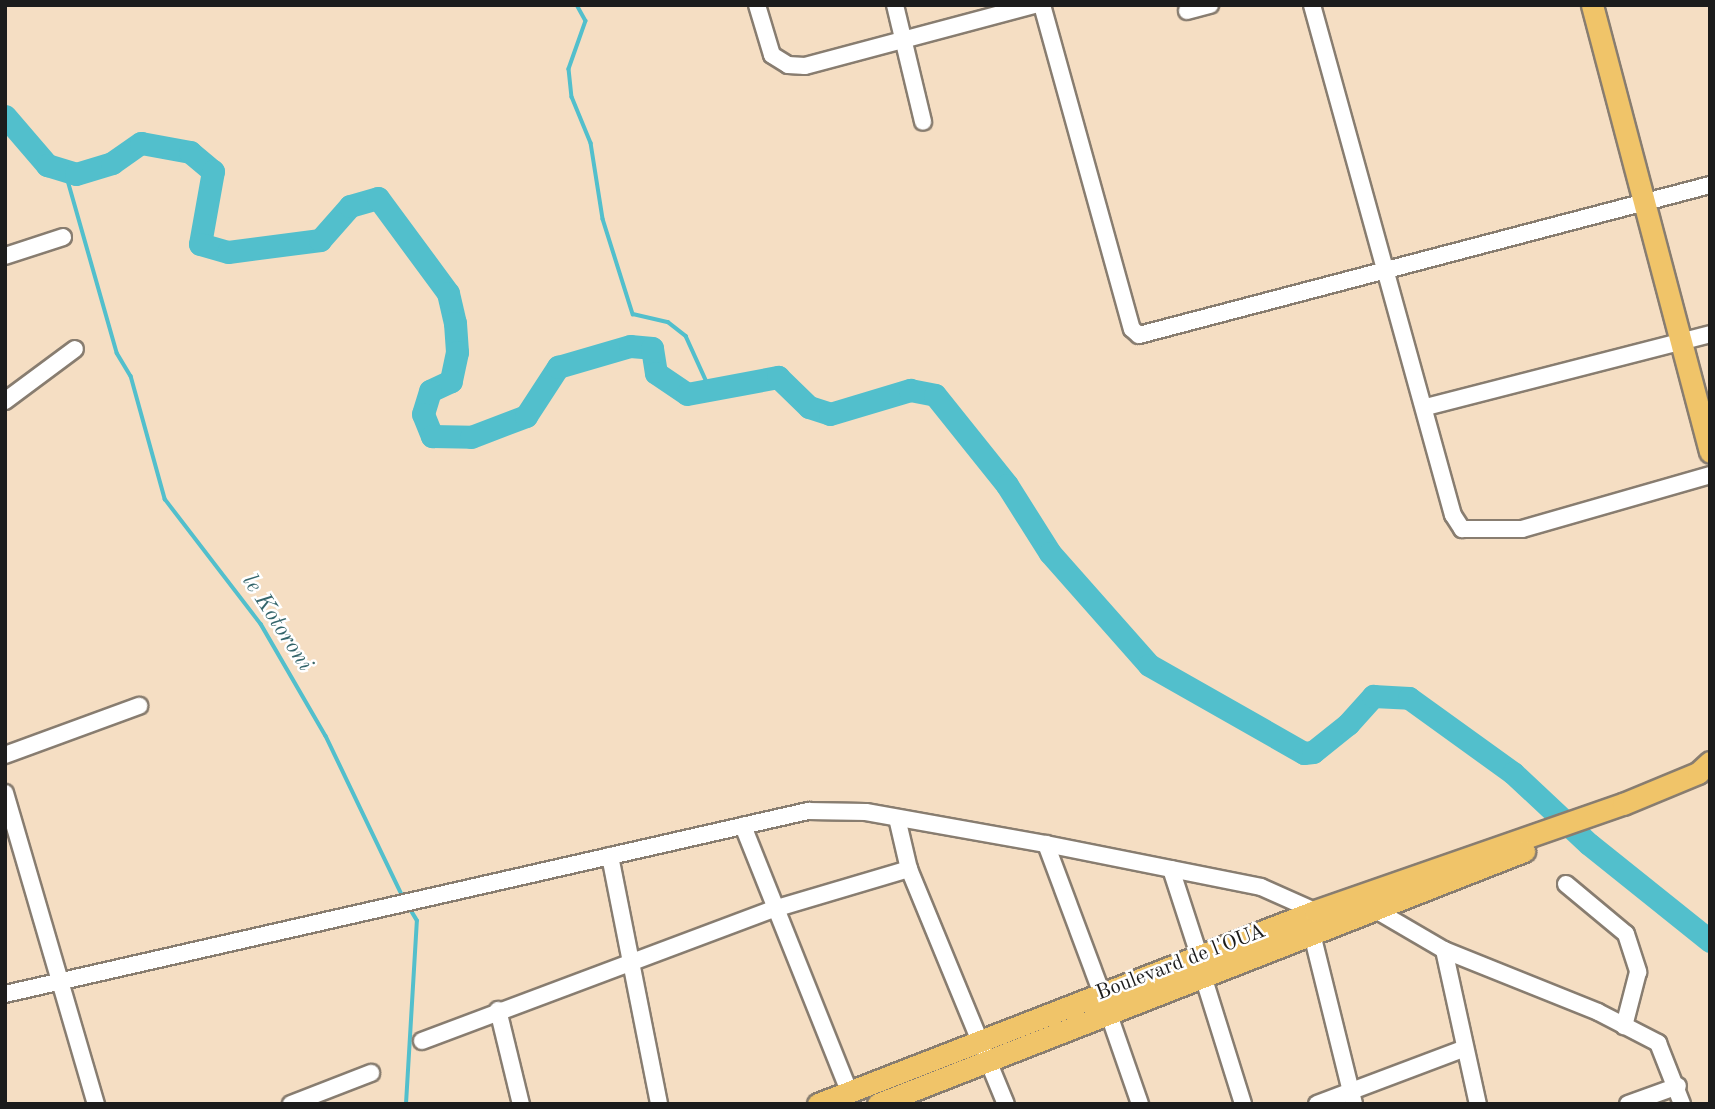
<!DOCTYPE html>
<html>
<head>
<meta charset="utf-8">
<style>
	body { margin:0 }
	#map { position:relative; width:1715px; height:1109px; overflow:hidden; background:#f5dec3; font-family:"Old Standard TT",serif }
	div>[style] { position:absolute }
	.stream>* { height:3.5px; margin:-1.75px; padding:0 1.75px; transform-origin:1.75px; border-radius:1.75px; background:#52bfcc }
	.river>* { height:23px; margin:-11.5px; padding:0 11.5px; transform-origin:11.5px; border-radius:11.5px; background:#52bfcc }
	.roads { filter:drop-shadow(2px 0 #887d70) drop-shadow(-2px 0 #887d70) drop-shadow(0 2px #887d70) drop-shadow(0 -2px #887d70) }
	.minor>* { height:16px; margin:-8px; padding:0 8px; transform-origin:8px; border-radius:8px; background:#fff }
	.major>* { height:21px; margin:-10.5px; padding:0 10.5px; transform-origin:10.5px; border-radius:10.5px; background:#f0c469 }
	span { translate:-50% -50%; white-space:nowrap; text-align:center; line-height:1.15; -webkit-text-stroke:5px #fff; paint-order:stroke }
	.street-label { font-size:21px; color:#1c1c1c }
	.water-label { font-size:23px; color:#34656b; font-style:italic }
	.frame { position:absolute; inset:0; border:7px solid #1c1c1c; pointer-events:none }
</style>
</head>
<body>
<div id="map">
	<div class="stream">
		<i style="left:577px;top:5px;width:18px;rotate:61deg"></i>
		<i style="left:586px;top:21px;width:51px;rotate:109.5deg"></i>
		<i style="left:569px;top:69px;width:28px;rotate:84deg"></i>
		<i style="left:572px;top:97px;width:50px;rotate:67.6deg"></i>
		<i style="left:591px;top:143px;width:77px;rotate:81deg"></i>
		<i style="left:603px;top:219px;width:100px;rotate:72.5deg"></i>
		<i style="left:633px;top:314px;width:36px;rotate:13deg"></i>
		<i style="left:668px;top:322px;width:23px;rotate:38deg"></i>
		<i style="left:686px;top:336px;width:60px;rotate:65.6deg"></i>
		<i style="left:65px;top:170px;width:190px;rotate:74.1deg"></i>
		<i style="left:117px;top:353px;width:27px;rotate:59deg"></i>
		<i style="left:131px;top:376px;width:128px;rotate:74.5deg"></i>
		<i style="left:165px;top:499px;width:158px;rotate:52.5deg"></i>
		<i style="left:261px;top:624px;width:129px;rotate:59.9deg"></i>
		<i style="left:326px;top:736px;width:181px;rotate:64.4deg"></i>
		<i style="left:406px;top:1104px;width:183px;rotate:-86.6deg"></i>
		<i style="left:417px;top:921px;width:17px;rotate:-121deg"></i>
	</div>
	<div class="river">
		<i style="left:5px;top:116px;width:65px;rotate:49.4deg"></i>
		<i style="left:47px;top:165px;width:30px;rotate:17deg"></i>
		<i style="left:76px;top:174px;width:38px;rotate:-17deg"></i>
		<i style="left:112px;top:163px;width:35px;rotate:-35deg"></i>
		<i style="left:141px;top:143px;width:50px;rotate:10.4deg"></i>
		<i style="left:190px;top:152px;width:30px;rotate:40deg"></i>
		<i style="left:213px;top:171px;width:74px;rotate:100.1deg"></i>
		<i style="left:200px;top:244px;width:29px;rotate:16deg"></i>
		<i style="left:228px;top:252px;width:93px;rotate:-7.4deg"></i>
		<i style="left:320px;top:240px;width:45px;rotate:-48.6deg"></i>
		<i style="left:350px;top:206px;width:29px;rotate:-16deg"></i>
		<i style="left:378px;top:198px;width:118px;rotate:53.6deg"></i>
		<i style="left:448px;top:293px;width:31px;rotate:77deg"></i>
		<i style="left:455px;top:323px;width:29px;rotate:86deg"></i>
		<i style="left:457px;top:352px;width:30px;rotate:102deg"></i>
		<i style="left:451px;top:381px;width:23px;rotate:155deg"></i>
		<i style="left:430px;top:391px;width:24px;rotate:107deg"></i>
		<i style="left:423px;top:414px;width:24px;rotate:68deg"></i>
		<i style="left:432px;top:436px;width:39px;rotate:1deg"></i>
		<i style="left:471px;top:437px;width:59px;rotate:-20.9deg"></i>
		<i style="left:526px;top:416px;width:59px;rotate:-56.9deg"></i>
		<i style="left:558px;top:367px;width:75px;rotate:-16.3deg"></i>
		<i style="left:630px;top:346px;width:22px;rotate:5deg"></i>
		<i style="left:652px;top:348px;width:25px;rotate:81deg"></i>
		<i style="left:656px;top:373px;width:37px;rotate:34deg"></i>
		<i style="left:687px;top:394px;width:93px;rotate:-10.6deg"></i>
		<i style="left:778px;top:377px;width:43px;rotate:44.1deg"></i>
		<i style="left:809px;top:407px;width:22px;rotate:18deg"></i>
		<i style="left:830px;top:414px;width:84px;rotate:-16.7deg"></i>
		<i style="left:910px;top:390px;width:25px;rotate:11deg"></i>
		<i style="left:935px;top:395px;width:115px;rotate:51.3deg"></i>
		<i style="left:1007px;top:485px;width:80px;rotate:57.7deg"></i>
		<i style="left:1050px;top:553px;width:149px;rotate:48.5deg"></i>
		<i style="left:1149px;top:665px;width:178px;rotate:29.6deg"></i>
		<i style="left:1304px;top:753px;width:9px;rotate:-6deg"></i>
		<i style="left:1313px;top:752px;width:45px;rotate:-38.7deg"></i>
		<i style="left:1348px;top:724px;width:38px;rotate:-48deg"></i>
		<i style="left:1373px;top:696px;width:36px;rotate:3deg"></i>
		<i style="left:1409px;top:698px;width:128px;rotate:35.8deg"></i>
		<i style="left:1513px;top:773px;width:104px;rotate:43.1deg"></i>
		<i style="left:1589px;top:844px;width:155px;rotate:38.7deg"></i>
	</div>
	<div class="roads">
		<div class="minor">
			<i style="left:757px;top:5px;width:52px;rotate:73.3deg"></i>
			<i style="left:772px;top:55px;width:19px;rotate:32deg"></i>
			<i style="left:788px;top:65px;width:17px;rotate:3deg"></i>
			<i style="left:805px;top:66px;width:238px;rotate:-14.9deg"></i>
			<i style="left:895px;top:5px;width:120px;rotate:76.5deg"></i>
			<i style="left:1042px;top:5px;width:336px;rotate:74.5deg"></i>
			<i style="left:1132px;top:329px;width:9px;rotate:41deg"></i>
			<i style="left:1139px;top:335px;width:590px;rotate:-14.72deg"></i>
			<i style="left:1312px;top:5px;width:529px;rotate:74.55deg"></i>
			<i style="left:1453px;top:515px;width:17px;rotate:57deg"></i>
			<i style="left:1462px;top:529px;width:60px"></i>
			<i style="left:1522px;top:529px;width:196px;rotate:-16deg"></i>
			<i style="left:1187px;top:11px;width:24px;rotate:-15deg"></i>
			<i style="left:5px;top:256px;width:61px;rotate:-18.1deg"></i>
			<i style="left:5px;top:401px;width:87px;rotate:-36.6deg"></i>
			<i style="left:1426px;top:407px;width:293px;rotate:-14.4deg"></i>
			<i style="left:5px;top:755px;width:143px;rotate:-20.1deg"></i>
			<i style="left:5px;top:793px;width:324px;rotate:73.7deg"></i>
			<i style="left:897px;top:818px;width:52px;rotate:76.8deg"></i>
			<i style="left:909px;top:869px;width:254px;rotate:67.6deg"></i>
			<i style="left:743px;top:826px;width:285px;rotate:68.2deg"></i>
			<i style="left:1046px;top:844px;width:160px;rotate:69.5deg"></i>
			<i style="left:610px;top:856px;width:253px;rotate:78.8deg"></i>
			<i style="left:1171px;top:869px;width:90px;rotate:72deg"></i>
			<i style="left:1566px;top:884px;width:78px;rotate:39.8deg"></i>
			<i style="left:1626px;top:934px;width:40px;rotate:72deg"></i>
			<i style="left:1638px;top:972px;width:56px;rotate:104.5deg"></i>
			<i style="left:1367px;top:905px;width:89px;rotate:30.3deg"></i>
			<i style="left:1444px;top:950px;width:166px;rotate:21.9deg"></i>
			<i style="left:1598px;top:1012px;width:68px;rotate:27.3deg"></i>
			<i style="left:1658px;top:1043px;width:66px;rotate:68.5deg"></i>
			<i style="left:1312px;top:934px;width:175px;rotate:76.1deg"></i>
			<i style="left:1444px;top:950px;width:158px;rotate:77.6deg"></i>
			<i style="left:1203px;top:976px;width:134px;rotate:72.6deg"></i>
			<i style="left:5px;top:994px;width:824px;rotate:-12.84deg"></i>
			<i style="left:808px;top:811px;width:58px;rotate:1deg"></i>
			<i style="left:866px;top:812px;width:183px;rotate:10.1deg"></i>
			<i style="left:1046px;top:844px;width:219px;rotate:11.3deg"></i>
			<i style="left:1261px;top:887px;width:59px;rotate:24deg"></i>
			<i style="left:498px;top:1010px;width:97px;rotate:76.3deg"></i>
			<i style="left:1108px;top:1012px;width:97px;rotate:70.8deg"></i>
			<i style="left:422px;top:1041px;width:376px;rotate:-20.6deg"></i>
			<i style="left:774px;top:909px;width:141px;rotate:-16.5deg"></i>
			<i style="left:291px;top:1104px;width:86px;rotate:-21.2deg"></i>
			<i style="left:1317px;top:1104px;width:158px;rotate:-20.7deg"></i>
			<i style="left:1628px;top:1104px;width:53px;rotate:-19.8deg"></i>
		</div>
		<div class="major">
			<i style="left:1592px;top:5px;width:462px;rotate:75.2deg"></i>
			<i style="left:818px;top:1104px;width:533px;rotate:-21.22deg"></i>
			<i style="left:1315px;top:911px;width:326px;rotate:-19.2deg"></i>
			<i style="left:1623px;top:804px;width:81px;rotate:-22.5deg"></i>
			<i style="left:1698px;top:773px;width:16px;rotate:-43deg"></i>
			<i style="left:878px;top:1104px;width:694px;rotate:-21.39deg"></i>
		</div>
	</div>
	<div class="street-label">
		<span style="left:1181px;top:963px;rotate:-21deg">Boulevard de l'OUA</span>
	</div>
	<div class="water-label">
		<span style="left:277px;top:623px;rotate:57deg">le Kotoroni</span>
	</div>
	<div class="frame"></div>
</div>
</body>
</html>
